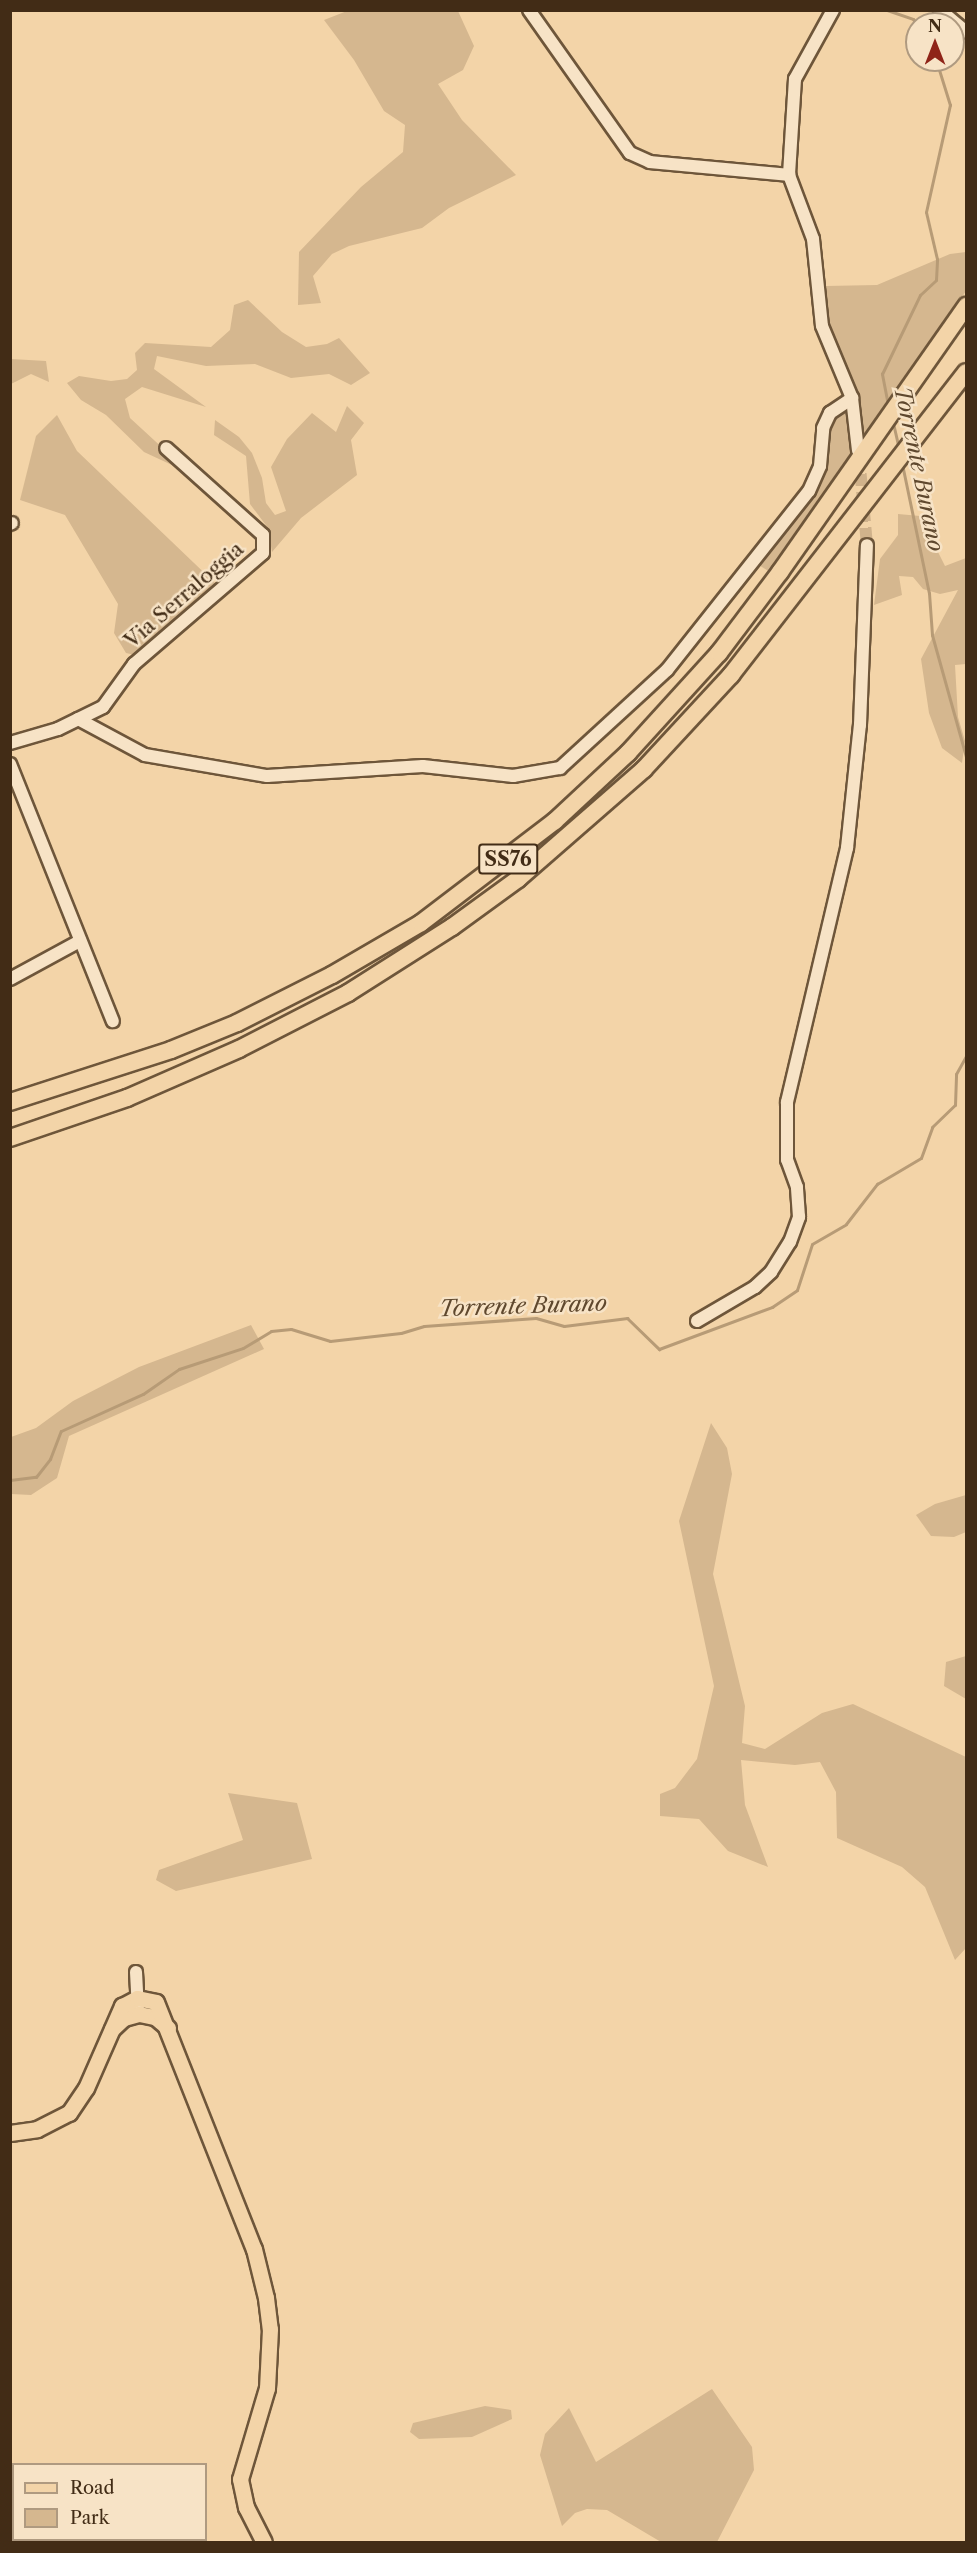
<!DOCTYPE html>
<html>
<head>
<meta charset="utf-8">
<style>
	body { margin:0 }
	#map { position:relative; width:977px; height:2553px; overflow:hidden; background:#f3d4a8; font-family:"Libre Caslon Text",serif }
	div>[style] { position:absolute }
	.green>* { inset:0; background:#d5b78f }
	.stream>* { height:3px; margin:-1.5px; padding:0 1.5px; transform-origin:1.5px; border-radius:1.5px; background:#b79b76 }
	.minor-tunnel>* { height:12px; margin-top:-6px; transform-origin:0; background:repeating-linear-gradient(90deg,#d0b28b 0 12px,transparent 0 18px) }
	.roads { filter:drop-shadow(2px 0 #6e563a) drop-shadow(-2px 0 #6e563a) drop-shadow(0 2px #6e563a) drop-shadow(0 -2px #6e563a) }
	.minor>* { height:12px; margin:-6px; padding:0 6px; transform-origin:6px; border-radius:6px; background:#f7e3c6 }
	.major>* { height:15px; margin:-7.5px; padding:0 7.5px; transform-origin:7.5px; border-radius:7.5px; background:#f3d4a8 }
	.highway>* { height:16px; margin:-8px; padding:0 8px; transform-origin:8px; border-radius:8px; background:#f3d4a8 }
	span { translate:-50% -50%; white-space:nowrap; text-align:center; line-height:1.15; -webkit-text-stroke:5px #f7e3c6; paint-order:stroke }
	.shield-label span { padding:2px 4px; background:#f7e3c6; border:2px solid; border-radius:4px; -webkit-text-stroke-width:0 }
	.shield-label { font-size:20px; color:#422c16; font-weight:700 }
	.street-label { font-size:21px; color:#422c16 }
	.water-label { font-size:22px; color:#5f482e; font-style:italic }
	.frame { position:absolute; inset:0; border:12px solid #422c16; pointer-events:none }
	.legend { position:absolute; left:12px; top:2463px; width:195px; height:78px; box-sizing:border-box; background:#f7e3c6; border:2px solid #af9a80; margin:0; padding:8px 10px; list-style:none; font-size:18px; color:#422c16 }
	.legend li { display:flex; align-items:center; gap:12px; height:30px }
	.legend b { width:30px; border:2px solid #af9a80 }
	.north { position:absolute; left:905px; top:12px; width:60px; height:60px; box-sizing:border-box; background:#f7e3c6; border:2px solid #af9a80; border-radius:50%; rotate:0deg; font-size:16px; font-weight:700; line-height:24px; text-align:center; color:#422c16 }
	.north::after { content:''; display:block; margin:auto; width:21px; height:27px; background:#8f2418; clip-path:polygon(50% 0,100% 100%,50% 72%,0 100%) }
</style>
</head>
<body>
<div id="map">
	<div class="green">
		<i style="clip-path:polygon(347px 11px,458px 11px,474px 46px,463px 70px,438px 84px,462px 120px,516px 175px,449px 208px,422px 228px,349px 246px,332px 254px,313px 276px,321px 303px,298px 305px,299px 252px,361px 187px,403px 152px,405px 125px,384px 111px,354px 60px,324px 20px)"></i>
		<i style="clip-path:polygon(966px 252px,966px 291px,770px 572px,757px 564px,819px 487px,833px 417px,860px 405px,830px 325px,824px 301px,826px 286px,877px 285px,950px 254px)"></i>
		<i style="clip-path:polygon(248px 300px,282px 332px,306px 347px,327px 344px,339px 338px,370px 373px,351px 385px,329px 374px,291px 378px,255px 364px,206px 366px,157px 356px,154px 369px,206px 407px,142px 387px,125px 399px,130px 418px,167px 452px,174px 466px,144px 452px,106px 415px,81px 400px,67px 383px,79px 376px,111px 381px,127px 379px,137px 370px,135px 353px,145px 343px,211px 347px,230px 330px,234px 305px)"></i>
		<i style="clip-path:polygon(11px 359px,46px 361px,49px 382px,31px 374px,11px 384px)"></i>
		<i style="clip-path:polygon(347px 406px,364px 423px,351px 440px,357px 475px,301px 518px,272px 552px,268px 528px,250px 504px,246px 456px,214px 435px,215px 420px,239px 437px,252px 453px,262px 478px,266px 503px,275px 515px,286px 511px,271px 467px,287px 439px,312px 413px,336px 432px)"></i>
		<i style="clip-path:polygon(57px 415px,77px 451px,217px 585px,135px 655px,126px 653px,114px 633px,118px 604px,65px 515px,20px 500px,36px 436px)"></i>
		<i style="clip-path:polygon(898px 514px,920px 516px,945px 566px,966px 558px,966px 664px,955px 665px,958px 717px,965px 741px,962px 763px,942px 748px,929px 713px,921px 659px,958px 590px,940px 594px,923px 589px,913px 577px,899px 576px,902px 595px,874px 605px,880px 559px,898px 535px)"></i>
		<i style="clip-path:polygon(251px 1325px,264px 1349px,69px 1436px,57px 1478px,31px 1495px,11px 1494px,11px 1437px,36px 1428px,73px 1401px,139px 1367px)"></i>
		<i style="clip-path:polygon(711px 1423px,727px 1448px,732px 1474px,713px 1574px,745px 1706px,742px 1743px,765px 1749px,822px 1713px,853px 1704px,966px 1757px,966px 1948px,955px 1960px,925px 1887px,902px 1867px,837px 1838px,836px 1792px,820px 1762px,795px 1765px,741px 1760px,745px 1805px,768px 1867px,728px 1851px,699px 1819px,660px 1816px,660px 1794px,675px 1788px,697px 1759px,714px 1686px,679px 1521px)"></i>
		<i style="clip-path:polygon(966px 1495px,966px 1532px,954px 1537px,931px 1536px,916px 1515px,935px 1504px)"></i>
		<i style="clip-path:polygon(966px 1656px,966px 1699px,944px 1686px,946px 1662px)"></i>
		<i style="clip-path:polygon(228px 1793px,297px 1803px,312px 1859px,176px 1891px,156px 1880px,159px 1870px,243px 1840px)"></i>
		<i style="clip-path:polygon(712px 2389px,752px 2447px,754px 2470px,717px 2542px,661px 2542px,607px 2510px,587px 2509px,575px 2513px,562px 2526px,540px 2455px,545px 2434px,569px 2408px,596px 2462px)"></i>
		<i style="clip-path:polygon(485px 2406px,511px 2410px,512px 2419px,472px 2437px,419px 2439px,410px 2432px,413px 2423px)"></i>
	</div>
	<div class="stream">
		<i style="left:887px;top:10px;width:28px;rotate:19deg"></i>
		<i style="left:913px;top:19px;width:7px;rotate:56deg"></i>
		<i style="left:888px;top:405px;width:32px;rotate:-101deg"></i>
		<i style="left:882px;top:374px;width:88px;rotate:-64.3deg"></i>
		<i style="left:920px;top:295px;width:22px;rotate:-43deg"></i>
		<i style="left:936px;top:280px;width:21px;rotate:-87deg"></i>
		<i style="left:937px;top:259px;width:48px;rotate:-103.2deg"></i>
		<i style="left:926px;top:212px;width:110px;rotate:-77.4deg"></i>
		<i style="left:950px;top:105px;width:47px;rotate:-107.3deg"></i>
		<i style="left:893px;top:423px;width:27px;rotate:77deg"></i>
		<i style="left:902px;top:464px;width:132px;rotate:78.2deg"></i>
		<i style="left:929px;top:593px;width:42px;rotate:85.9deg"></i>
		<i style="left:932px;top:635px;width:127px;rotate:74.4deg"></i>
		<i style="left:10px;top:1480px;width:26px;rotate:-7deg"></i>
		<i style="left:36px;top:1477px;width:23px;rotate:-52deg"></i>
		<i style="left:50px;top:1459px;width:30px;rotate:-69deg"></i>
		<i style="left:61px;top:1431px;width:90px;rotate:-24.3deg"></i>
		<i style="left:143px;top:1394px;width:44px;rotate:-34.8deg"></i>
		<i style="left:179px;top:1369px;width:67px;rotate:-18.2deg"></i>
		<i style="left:243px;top:1348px;width:33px;rotate:-31deg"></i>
		<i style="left:271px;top:1331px;width:20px;rotate:-6deg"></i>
		<i style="left:291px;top:1329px;width:41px;rotate:17.1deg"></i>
		<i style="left:330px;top:1341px;width:71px;rotate:-6.4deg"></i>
		<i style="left:401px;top:1333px;width:24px;rotate:-17deg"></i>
		<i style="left:424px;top:1326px;width:112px;rotate:-4.1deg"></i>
		<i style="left:536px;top:1318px;width:29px;rotate:16deg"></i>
		<i style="left:564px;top:1326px;width:64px;rotate:-7.2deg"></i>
		<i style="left:627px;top:1318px;width:45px;rotate:44.1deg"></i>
		<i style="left:659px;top:1349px;width:121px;rotate:-20.4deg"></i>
		<i style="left:772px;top:1307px;width:30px;rotate:-34deg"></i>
		<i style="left:797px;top:1290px;width:48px;rotate:-71.9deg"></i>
		<i style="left:812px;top:1244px;width:39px;rotate:-30deg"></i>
		<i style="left:846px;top:1224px;width:51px;rotate:-52.2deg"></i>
		<i style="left:877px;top:1184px;width:51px;rotate:-30.6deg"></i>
		<i style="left:921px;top:1158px;width:33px;rotate:-70deg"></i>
		<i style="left:932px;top:1127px;width:32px;rotate:-44deg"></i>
		<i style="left:955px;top:1105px;width:31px;rotate:-88deg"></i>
		<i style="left:956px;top:1074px;width:21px;rotate:-61deg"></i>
	</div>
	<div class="minor-tunnel">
		<i style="left:859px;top:456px;width:89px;rotate:84.9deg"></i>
	</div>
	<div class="roads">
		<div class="minor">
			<i style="left:529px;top:10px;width:175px;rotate:54.8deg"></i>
			<i style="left:630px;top:153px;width:22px;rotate:24deg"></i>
			<i style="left:650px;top:162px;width:140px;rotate:5.3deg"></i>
			<i style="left:833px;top:10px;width:79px;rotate:118.8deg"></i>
			<i style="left:795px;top:79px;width:96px;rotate:93.6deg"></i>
			<i style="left:789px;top:175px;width:68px;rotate:69.4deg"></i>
			<i style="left:813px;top:239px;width:87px;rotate:84.1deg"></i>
			<i style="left:822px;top:326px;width:78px;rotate:67.4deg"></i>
			<i style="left:852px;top:398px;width:53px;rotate:83.5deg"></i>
			<i style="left:940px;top:10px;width:34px;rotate:40deg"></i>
			<i style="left:10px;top:524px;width:2px;rotate:-27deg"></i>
			<i style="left:78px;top:719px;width:76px;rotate:28.2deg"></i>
			<i style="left:145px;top:755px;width:124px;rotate:9.8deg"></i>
			<i style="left:267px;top:776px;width:156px;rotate:-3.7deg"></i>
			<i style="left:423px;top:766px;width:91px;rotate:6.3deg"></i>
			<i style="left:513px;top:776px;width:48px;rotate:-9.7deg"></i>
			<i style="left:560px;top:768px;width:145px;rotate:-42.5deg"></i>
			<i style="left:667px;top:670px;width:228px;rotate:-51.6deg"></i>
			<i style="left:809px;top:491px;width:27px;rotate:-66deg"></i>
			<i style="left:820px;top:466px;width:38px;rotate:-85deg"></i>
			<i style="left:823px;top:428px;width:17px;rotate:-65deg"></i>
			<i style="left:830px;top:413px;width:27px;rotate:-34deg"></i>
			<i style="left:10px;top:743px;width:50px;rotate:-16.3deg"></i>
			<i style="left:58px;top:729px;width:50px;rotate:-26.1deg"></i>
			<i style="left:103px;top:707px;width:53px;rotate:-54.2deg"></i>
			<i style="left:134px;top:664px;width:170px;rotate:-40.7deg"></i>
			<i style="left:263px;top:553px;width:18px;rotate:-90deg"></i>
			<i style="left:263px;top:535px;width:130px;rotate:-138.1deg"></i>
			<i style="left:10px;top:764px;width:277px;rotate:68.2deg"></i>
			<i style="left:10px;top:979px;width:80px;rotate:-28.5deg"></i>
			<i style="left:697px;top:1321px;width:67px;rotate:-30.4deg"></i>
			<i style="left:755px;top:1287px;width:22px;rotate:-43deg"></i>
			<i style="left:771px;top:1272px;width:36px;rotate:-58deg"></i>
			<i style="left:790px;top:1242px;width:27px;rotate:-70deg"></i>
			<i style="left:799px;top:1217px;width:30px;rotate:-94deg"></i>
			<i style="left:797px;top:1187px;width:29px;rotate:-110deg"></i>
			<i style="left:787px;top:1160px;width:58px;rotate:-90deg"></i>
			<i style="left:787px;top:1102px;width:261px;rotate:-76.7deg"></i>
			<i style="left:847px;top:848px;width:124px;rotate:-84deg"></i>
			<i style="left:860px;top:725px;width:180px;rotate:-87.8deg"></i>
			<i style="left:136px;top:1972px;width:35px;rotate:87deg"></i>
		</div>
		<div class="major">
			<i style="left:112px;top:2029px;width:16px;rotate:-43deg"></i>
			<i style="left:124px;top:2018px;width:16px;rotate:-15deg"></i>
			<i style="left:139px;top:2014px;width:16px;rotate:11deg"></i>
			<i style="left:155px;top:2017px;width:17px;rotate:40deg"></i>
			<i style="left:10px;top:2133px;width:27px;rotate:-8deg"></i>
			<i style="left:37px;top:2129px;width:36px;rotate:-27deg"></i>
			<i style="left:69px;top:2113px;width:30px;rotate:-56deg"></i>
			<i style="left:86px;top:2088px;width:90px;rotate:-66.3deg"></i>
			<i style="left:122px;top:2006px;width:17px;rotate:-28deg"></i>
			<i style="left:137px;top:1998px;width:19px;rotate:12deg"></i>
			<i style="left:156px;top:2002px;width:266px;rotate:68.4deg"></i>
			<i style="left:254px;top:2249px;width:50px;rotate:76.2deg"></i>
			<i style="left:266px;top:2298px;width:31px;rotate:83deg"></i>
			<i style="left:270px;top:2329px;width:59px;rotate:92.9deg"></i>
			<i style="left:267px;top:2388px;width:95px;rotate:106.5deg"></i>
			<i style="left:240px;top:2479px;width:29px;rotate:78deg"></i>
			<i style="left:246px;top:2507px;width:39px;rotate:63deg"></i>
		</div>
		<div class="highway">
			<i style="left:10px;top:1102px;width:169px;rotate:-17.9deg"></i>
			<i style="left:171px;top:1050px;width:71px;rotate:-22.2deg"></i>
			<i style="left:237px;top:1023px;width:106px;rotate:-26.8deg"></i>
			<i style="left:332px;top:975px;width:103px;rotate:-30.3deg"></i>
			<i style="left:421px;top:923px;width:168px;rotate:-37.3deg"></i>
			<i style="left:555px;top:821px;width:100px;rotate:-43deg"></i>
			<i style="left:628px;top:753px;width:135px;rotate:-47.7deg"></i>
			<i style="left:719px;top:653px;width:101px;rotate:-53deg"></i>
			<i style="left:780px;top:572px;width:325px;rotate:-55deg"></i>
			<i style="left:10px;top:1138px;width:124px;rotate:-18.9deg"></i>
			<i style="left:127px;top:1098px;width:122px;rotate:-23.6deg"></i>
			<i style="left:239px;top:1049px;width:123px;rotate:-27.2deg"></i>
			<i style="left:348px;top:993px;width:123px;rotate:-32.4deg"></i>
			<i style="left:452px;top:927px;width:82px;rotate:-36deg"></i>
			<i style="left:518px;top:879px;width:167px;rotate:-41.1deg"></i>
			<i style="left:644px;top:769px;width:128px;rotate:-47.2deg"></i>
			<i style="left:731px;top:675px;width:383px;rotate:-52.2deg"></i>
		</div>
	</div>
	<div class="shield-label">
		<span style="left:508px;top:859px">SS76</span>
	</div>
	<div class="street-label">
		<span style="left:184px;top:595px;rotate:-41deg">Via Serraloggia</span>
	</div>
	<div class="water-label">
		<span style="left:919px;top:469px;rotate:78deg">Torrente Burano</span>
		<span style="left:523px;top:1306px;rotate:-2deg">Torrente Burano</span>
	</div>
	<div class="frame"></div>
	<ul class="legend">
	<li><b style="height:8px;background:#f3d4a8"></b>Road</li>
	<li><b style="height:16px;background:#d5b78f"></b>Park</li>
	</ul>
	<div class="north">N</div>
</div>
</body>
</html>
